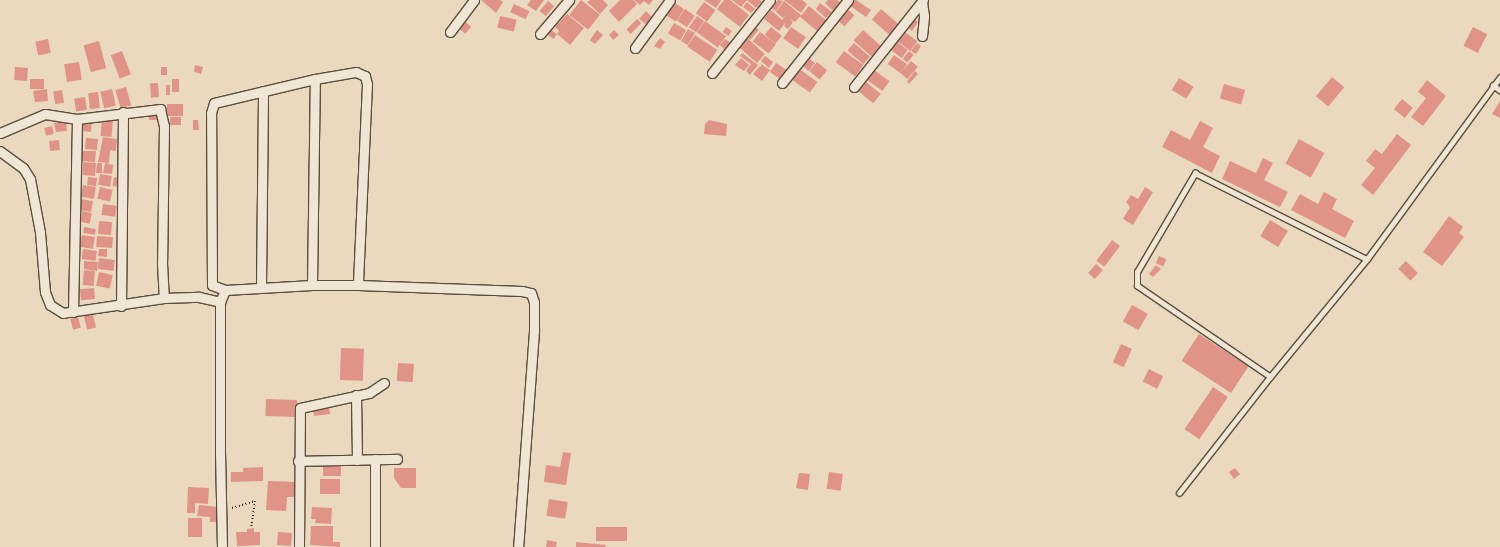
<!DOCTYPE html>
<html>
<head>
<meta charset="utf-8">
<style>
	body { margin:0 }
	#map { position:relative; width:1500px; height:547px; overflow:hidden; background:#ead9be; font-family:"Sorts Mill Goudy",serif }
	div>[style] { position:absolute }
	.building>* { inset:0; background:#e09487; transform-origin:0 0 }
	.path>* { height:2px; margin-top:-1px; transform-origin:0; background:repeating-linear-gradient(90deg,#291f14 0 1px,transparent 0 3.5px) }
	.roads { filter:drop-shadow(1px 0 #594e3e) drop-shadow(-1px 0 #594e3e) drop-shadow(0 1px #594e3e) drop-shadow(0 -1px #594e3e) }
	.service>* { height:4.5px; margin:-2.25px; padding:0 2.25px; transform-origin:2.25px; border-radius:2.25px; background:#f1e6d5 }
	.minor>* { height:9px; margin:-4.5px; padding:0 4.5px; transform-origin:4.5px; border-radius:4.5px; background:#f1e6d5 }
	span { translate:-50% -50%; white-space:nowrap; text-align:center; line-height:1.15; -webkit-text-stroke:5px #f1e6d5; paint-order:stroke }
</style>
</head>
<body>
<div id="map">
	<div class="building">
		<i style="clip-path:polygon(481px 0,500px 0,503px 2px,496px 13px)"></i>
		<i style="clip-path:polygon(531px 0,544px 0,536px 11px,527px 5px)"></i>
		<i style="left:581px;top:0;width:24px;height:19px;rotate:38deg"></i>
		<i style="clip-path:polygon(590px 0,603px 0,608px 5px,600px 14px,587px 2px)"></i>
		<i style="clip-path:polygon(620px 0,633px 0,637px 4px,619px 22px,609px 11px)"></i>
		<i style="clip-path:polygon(634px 0,653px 0,649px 5px,644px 1px,640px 5px)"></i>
		<i style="clip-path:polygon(704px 0,721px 0,716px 8px)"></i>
		<i style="clip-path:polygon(724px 0,730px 0,749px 15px,740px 27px,717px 9px)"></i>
		<i style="clip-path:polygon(732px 0,747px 0,741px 7px)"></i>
		<i style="clip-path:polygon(747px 0,760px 0,762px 2px,756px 8px)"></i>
		<i style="clip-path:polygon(778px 0,783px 1px,776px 11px,771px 8px)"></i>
		<i style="clip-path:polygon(784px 0,802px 0,807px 4px,801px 13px)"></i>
		<i style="clip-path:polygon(828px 0,837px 0,841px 3px,833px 11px,825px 3px)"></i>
		<i style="clip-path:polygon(853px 0,856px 0,871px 10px,866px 17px,849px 5px)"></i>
		<i style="left:548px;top:1px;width:8px;height:13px;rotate:40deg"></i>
		<i style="clip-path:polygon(784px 1px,801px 15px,795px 22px,790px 19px,793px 22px,788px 29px,784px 26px,786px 22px,779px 31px,764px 19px,771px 10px,782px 20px,786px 16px,783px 18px,776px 12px)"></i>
		<i style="left:704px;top:2px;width:14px;height:14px;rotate:36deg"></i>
		<i style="clip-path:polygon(747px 2px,755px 9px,751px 13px,743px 7px)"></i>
		<i style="left:675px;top:3px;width:11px;height:15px;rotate:34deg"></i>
		<i style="clip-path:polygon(820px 3px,832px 12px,826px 18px,816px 9px)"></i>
		<i style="left:514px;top:4px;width:17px;height:9px;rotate:25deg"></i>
		<i style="left:809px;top:6px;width:23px;height:14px;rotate:40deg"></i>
		<i style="left:846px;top:8px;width:11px;height:15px;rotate:41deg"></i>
		<i style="left:685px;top:9px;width:12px;height:14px;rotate:35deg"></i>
		<i style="left:881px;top:9px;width:23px;height:14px;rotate:41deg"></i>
		<i style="clip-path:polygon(646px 11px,652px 17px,646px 24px,639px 19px)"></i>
		<i style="clip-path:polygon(567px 14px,584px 28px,570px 45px,557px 34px,559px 31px,555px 27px)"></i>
		<i style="left:500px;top:16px;width:17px;height:12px;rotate:13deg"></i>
		<i style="left:697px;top:16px;width:9px;height:14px;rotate:36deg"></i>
		<i style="left:460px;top:17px;width:15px;height:9px;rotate:42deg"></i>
		<i style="clip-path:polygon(913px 18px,918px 22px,912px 31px,907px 26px)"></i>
		<i style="left:637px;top:19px;width:6px;height:15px;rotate:45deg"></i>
		<i style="left:705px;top:21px;width:26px;height:14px;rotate:36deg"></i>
		<i style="left:674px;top:23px;width:14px;height:12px;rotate:30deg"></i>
		<i style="left:754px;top:26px;width:6px;height:13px;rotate:39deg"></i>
		<i style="left:726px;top:27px;width:7px;height:6px;rotate:34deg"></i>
		<i style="left:771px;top:27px;width:14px;height:10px;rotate:39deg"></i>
		<i style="left:791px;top:27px;width:18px;height:14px;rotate:34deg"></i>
		<i style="left:1473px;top:27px;width:16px;height:21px;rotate:27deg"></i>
		<i style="clip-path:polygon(550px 29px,557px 34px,554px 39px,546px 34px)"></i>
		<i style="left:688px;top:29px;width:8px;height:14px;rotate:30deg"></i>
		<i style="clip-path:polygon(597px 30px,603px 35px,595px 44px,590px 40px)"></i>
		<i style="clip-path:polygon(614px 30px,619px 35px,613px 40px,609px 35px)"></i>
		<i style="left:863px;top:30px;width:24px;height:14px;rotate:42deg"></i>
		<i style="left:902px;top:30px;width:19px;height:12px;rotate:36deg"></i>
		<i style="left:760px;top:32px;width:20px;height:12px;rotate:37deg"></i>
		<i style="left:695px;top:35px;width:27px;height:14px;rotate:34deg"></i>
		<i style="clip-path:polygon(660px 38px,665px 42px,660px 49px,654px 46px)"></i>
		<i style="left:747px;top:38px;width:24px;height:12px;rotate:42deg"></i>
		<i style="left:48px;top:39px;width:14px;height:13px;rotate:78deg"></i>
		<i style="clip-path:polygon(725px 39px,731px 43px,725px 50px,720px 45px)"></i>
		<i style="left:894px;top:40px;width:17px;height:10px;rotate:36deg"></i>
		<i style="left:99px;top:41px;width:28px;height:16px;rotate:75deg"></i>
		<i style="left:854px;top:43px;width:21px;height:10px;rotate:41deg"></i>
		<i style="clip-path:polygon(917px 43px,921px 46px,916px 54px,911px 51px)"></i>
		<i style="left:122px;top:51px;width:25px;height:12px;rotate:69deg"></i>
		<i style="left:844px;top:51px;width:24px;height:14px;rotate:36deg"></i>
		<i style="left:909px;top:51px;width:6px;height:10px;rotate:39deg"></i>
		<i style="clip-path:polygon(742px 53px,758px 65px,750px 75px,746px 71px,751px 64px,740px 56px)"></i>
		<i style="left:894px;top:55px;width:16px;height:11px;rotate:35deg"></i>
		<i style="clip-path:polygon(765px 56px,773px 62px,769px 68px,761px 61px)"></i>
		<i style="left:807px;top:57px;width:10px;height:10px;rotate:37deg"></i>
		<i style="clip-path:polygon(741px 58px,749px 65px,744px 71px,735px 65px)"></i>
		<i style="left:911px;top:61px;width:9px;height:16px;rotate:41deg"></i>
		<i style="left:79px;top:62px;width:18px;height:15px;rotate:81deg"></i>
		<i style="left:817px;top:62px;width:13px;height:12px;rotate:39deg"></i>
		<i style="left:776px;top:63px;width:14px;height:11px;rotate:34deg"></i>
		<i style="clip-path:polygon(761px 64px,770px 70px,762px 81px,753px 74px,760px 66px,761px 67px)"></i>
		<i style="clip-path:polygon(195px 65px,203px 67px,201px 74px,194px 72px)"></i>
		<i style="left:15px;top:67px;width:13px;height:13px;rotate:4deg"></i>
		<i style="left:161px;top:67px;width:6px;height:8px"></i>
		<i style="left:798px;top:68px;width:24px;height:13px;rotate:36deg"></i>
		<i style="left:874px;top:70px;width:19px;height:12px;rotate:36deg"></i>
		<i style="clip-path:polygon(915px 71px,918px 74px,909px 84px,907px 81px)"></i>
		<i style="left:1332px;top:77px;width:16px;height:25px;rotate:40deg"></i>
		<i style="left:1179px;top:78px;width:17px;height:14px;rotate:31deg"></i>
		<i style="left:30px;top:79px;width:14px;height:10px"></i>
		<i style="left:172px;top:79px;width:7px;height:13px"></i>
		<i style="clip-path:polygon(1427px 80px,1446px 96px,1423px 126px,1411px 117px,1426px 98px,1418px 92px)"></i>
		<i style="left:866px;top:82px;width:19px;height:12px;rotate:39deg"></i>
		<i style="left:158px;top:83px;width:14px;height:8px;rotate:86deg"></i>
		<i style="left:1224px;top:84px;width:22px;height:15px;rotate:16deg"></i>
		<i style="left:166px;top:85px;width:4px;height:10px"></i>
		<i style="left:126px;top:87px;width:19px;height:11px;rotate:74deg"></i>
		<i style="clip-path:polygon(47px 89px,48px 101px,35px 102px,33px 91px)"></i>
		<i style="left:112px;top:89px;width:17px;height:12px;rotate:77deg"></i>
		<i style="left:62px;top:90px;width:13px;height:9px;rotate:81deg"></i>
		<i style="left:98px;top:92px;width:16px;height:10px;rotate:83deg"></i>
		<i style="left:85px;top:97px;width:13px;height:11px;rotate:81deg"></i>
		<i style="left:1402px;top:99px;width:14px;height:13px;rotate:39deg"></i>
		<i style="clip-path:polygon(1500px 101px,1500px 118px,1492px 114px)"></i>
		<i style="left:183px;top:104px;width:12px;height:16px;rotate:90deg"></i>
		<i style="clip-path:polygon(149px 111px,159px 112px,158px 120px,149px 120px)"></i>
		<i style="left:181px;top:117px;width:8px;height:11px;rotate:90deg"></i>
		<i style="left:102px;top:119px;width:11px;height:17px;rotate:5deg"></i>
		<i style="clip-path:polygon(193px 120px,198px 120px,199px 130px,193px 130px)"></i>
		<i style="clip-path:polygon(709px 120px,727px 124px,726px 136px,704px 134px,705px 124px)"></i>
		<i style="clip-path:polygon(66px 121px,67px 131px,56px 132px,54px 123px)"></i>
		<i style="left:82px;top:121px;width:10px;height:10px;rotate:6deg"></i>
		<i style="clip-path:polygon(1200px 121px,1213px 128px,1203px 147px,1220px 156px,1212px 173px,1162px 147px,1171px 130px,1190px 140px)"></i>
		<i style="left:52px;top:126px;width:8px;height:8px;rotate:76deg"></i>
		<i style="clip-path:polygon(1397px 134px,1411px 145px,1373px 195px,1361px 185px,1375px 168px,1366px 161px,1375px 149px,1382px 154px)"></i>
		<i style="clip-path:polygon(103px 137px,117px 139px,116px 151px,110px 150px,109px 163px,98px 162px)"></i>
		<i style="left:86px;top:138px;width:12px;height:11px;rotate:5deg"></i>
		<i style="left:1299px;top:139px;width:29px;height:28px;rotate:29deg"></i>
		<i style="left:59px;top:140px;width:10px;height:10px;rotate:84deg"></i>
		<i style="clip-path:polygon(80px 151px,96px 151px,95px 162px,80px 161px)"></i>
		<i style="clip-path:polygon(1263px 158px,1273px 163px,1264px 180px,1288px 192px,1280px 207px,1222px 179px,1230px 161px,1256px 173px)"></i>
		<i style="left:83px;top:162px;width:13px;height:13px;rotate:4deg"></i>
		<i style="clip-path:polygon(97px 163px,102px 163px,102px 173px,96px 173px)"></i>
		<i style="clip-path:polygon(105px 163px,113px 165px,112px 174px,103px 173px)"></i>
		<i style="left:100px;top:174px;width:12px;height:11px;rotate:9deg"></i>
		<i style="left:88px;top:177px;width:9px;height:8px;rotate:6deg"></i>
		<i style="left:114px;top:177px;width:6px;height:9px;rotate:9deg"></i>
		<i style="left:83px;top:185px;width:13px;height:12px;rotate:9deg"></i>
		<i style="left:100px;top:187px;width:13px;height:12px;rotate:13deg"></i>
		<i style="clip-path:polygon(1145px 187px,1153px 192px,1133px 225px,1123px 219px,1130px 207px,1126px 202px,1131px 195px,1138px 199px)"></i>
		<i style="clip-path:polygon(1324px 192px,1337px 199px,1332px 209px,1354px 221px,1345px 238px,1291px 210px,1300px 194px,1318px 204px)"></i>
		<i style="left:80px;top:199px;width:13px;height:11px;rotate:9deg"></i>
		<i style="left:103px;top:204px;width:14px;height:11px;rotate:8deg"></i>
		<i style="left:82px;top:211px;width:10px;height:11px;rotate:11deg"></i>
		<i style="clip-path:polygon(1449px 216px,1463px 227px,1459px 233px,1464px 237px,1442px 266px,1423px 252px)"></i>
		<i style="left:1270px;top:220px;width:21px;height:19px;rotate:31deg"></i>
		<i style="left:99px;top:221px;width:13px;height:13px;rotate:4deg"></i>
		<i style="left:84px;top:227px;width:12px;height:6px;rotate:9deg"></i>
		<i style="left:82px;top:235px;width:13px;height:12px;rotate:9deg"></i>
		<i style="left:97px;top:236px;width:16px;height:11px;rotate:4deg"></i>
		<i style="left:1112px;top:240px;width:10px;height:26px;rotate:37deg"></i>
		<i style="left:83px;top:249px;width:14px;height:10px;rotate:8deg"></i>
		<i style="clip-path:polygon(99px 249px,107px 249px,107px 257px,98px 256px)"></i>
		<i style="left:1159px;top:256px;width:8px;height:8px;rotate:23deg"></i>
		<i style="left:99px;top:258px;width:16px;height:11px;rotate:7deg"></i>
		<i style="clip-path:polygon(84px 261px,98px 262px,97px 271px,84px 269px)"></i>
		<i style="left:1406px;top:261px;width:17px;height:11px;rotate:45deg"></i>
		<i style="left:1096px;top:264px;width:9px;height:12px;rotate:41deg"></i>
		<i style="clip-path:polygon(1156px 265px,1161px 269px,1153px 277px,1149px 274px)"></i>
		<i style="left:84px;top:270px;width:11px;height:15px;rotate:5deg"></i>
		<i style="left:99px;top:272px;width:14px;height:14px;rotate:12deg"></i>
		<i style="left:94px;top:288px;width:11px;height:14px;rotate:85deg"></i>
		<i style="left:1132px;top:305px;width:18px;height:19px;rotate:29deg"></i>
		<i style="left:92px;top:312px;width:16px;height:9px;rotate:75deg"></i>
		<i style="left:78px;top:317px;width:11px;height:8px;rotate:75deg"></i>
		<i style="left:1199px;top:334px;width:59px;height:32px;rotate:33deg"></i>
		<i style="left:1121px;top:344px;width:12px;height:20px;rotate:24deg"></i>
		<i style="left:341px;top:348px;width:23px;height:32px;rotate:2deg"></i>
		<i style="left:398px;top:363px;width:16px;height:18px;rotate:4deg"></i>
		<i style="left:1149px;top:369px;width:16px;height:14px;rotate:27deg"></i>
		<i style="left:1213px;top:387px;width:18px;height:51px;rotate:34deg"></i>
		<i style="left:266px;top:399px;width:31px;height:17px;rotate:2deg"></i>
		<i style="clip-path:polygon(329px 403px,330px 414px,314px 416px,313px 407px)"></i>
		<i style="clip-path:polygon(563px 452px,571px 453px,566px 485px,544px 482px,546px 465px,560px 467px)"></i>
		<i style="left:323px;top:463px;width:18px;height:13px"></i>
		<i style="clip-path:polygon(263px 467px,263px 481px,231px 482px,231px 472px,243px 472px,243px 468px)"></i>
		<i style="clip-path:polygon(394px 468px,416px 468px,416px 488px,401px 488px,394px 478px)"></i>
		<i style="clip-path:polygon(1235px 468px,1240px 474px,1234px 479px,1229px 472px)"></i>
		<i style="left:829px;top:472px;width:14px;height:17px;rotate:8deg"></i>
		<i style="clip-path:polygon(799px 473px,810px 474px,808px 490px,796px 488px)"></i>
		<i style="left:320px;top:479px;width:20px;height:15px"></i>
		<i style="clip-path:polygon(268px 481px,297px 482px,297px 497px,287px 497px,286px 511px,266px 510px)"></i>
		<i style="clip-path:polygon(188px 487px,209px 488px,208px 504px,195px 503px,195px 513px,187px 513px)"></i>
		<i style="left:549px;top:499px;width:19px;height:17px;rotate:9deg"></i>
		<i style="clip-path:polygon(199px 505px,218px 507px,216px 522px,210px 522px,210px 517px,197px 516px)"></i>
		<i style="clip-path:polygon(312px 507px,332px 508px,331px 524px,315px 523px,316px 519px,311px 519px)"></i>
		<i style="left:188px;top:518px;width:14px;height:19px"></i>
		<i style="clip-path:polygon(311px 526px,333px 526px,333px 542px,340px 542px,340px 547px,310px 545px)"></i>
		<i style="left:627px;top:527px;width:14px;height:31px;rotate:90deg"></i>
		<i style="clip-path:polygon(254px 528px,254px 532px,260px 532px,260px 545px,237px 546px,236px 532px,247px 532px,247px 529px)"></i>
		<i style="left:278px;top:532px;width:14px;height:13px;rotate:4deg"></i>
		<i style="clip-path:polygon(547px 540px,557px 542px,556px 547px,546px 547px)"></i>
		<i style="clip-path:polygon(576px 542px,606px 545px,605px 547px,576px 547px)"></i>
	</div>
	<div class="path">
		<i style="left:232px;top:508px;width:24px;rotate:-17deg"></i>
		<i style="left:255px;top:501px;width:27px;rotate:98deg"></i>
	</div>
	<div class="roads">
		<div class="service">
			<i style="left:1493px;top:85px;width:9px;rotate:36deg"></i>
			<i style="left:1270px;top:377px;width:161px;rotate:-145.6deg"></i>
			<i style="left:1137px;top:286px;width:14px;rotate:-90deg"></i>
			<i style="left:1137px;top:272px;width:115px;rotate:-59.6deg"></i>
			<i style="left:1195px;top:173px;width:192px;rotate:26.6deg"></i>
			<i style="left:1367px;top:259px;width:225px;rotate:-53.8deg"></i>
			<i style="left:1179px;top:493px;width:147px;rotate:-51.9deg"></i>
			<i style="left:1270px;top:377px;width:153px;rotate:-50.6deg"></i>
		</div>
		<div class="minor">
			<i style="left:450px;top:32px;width:40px;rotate:-53deg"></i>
			<i style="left:540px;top:34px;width:45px;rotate:-49.5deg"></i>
			<i style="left:922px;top:36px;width:20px;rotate:-84deg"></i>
			<i style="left:924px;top:16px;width:14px;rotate:-98deg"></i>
			<i style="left:635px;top:48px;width:59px;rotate:-53.9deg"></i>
			<i style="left:356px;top:72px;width:10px;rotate:24deg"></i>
			<i style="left:365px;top:76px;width:8px;rotate:76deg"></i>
			<i style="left:367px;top:84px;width:201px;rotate:92.6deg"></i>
			<i style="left:358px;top:285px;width:46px;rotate:180deg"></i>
			<i style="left:312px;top:285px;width:87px;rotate:176.7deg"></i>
			<i style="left:225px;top:290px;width:14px;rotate:-159deg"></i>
			<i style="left:212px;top:285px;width:172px;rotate:-90.3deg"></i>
			<i style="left:211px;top:113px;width:10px;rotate:-73deg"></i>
			<i style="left:214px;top:103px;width:104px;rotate:-13.4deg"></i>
			<i style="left:315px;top:79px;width:42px;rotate:-9.7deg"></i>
			<i style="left:712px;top:73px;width:93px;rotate:-51.5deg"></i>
			<i style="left:782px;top:83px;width:106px;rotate:-51.5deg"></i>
			<i style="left:854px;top:87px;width:111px;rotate:-51.6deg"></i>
			<i style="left:0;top:133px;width:49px;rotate:-22.9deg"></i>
			<i style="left:45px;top:114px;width:32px;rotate:9deg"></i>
			<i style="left:77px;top:119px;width:84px;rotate:-6.9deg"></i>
			<i style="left:160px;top:109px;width:17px;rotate:77deg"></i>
			<i style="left:164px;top:126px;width:137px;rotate:90.8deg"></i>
			<i style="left:162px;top:263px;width:35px;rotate:87deg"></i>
			<i style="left:164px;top:298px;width:102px;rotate:171.6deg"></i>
			<i style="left:63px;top:313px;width:15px;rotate:-148deg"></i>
			<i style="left:50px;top:305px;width:14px;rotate:-111deg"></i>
			<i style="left:45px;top:292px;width:60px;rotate:-94.8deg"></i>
			<i style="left:40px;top:232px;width:54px;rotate:-100.7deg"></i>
			<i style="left:30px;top:179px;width:13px;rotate:-122deg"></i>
			<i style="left:23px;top:168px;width:29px;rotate:-144deg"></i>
			<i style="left:312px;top:285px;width:206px;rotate:-89.2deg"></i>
			<i style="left:358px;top:285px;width:164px;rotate:2.1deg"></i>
			<i style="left:522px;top:291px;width:9px;rotate:13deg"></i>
			<i style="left:531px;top:293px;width:9px;rotate:72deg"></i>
			<i style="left:534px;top:302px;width:29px;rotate:90deg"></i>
			<i style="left:534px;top:331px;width:217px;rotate:94.2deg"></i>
			<i style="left:261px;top:287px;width:196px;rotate:-89.4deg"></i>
			<i style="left:164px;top:298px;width:35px;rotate:-2deg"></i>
			<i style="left:199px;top:297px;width:22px;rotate:13deg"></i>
			<i style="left:121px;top:306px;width:194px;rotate:-89.4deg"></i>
			<i style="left:73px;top:312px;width:193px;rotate:-88.8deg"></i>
			<i style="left:356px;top:395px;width:65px;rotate:89.1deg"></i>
			<i style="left:375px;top:459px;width:88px;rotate:90deg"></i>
			<i style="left:298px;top:461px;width:99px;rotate:-1.2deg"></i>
			<i style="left:222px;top:547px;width:95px;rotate:-91.2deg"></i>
			<i style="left:220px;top:452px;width:150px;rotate:-90deg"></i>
			<i style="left:220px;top:302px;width:13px;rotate:-67deg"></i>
			<i style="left:299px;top:547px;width:139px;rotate:-89.6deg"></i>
			<i style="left:300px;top:408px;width:71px;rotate:-12.3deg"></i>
			<i style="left:369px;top:393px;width:18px;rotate:-34deg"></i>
		</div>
	</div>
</div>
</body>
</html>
